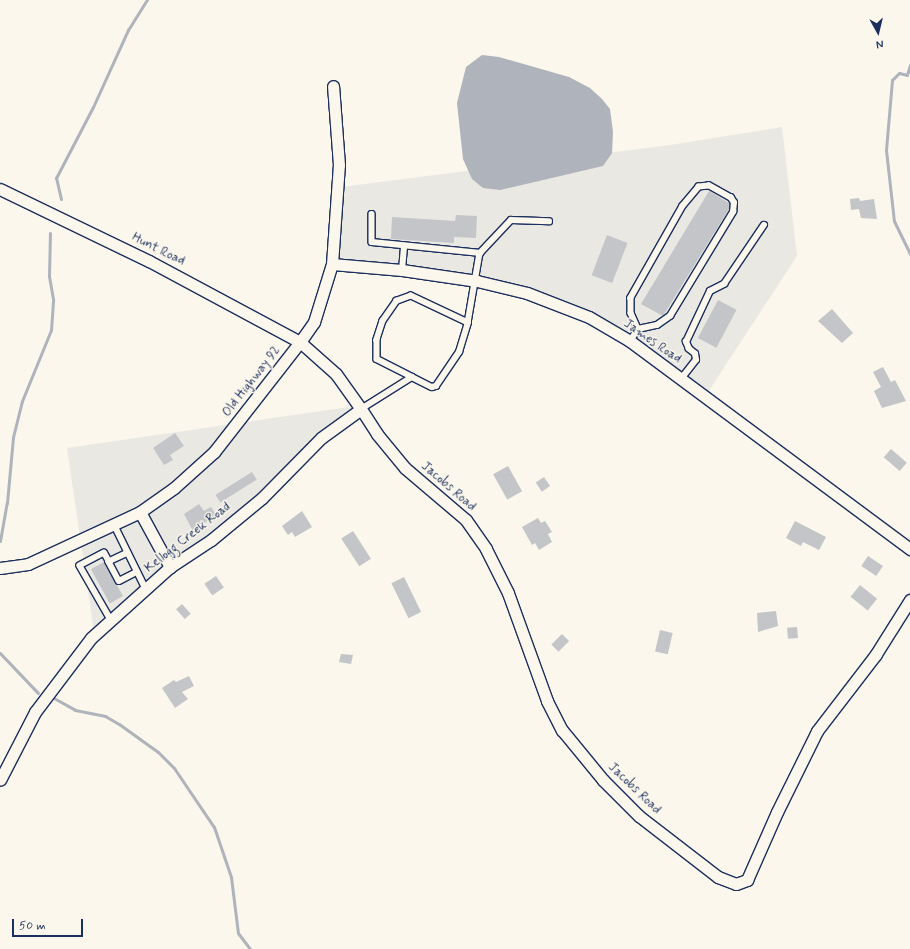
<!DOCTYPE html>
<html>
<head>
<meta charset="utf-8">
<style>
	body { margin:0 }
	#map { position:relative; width:910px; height:949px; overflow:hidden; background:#fbf7ec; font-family:Mynerve,sans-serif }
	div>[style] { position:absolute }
	.built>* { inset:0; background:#eae8e2 }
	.water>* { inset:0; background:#afb3bb }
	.stream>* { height:3px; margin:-1.5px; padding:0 1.5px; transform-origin:1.5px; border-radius:1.5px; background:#afb3bb }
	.building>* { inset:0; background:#c3c5c9; transform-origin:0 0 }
	.roads { filter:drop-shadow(1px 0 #1b2f5e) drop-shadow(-1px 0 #1b2f5e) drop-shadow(0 1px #1b2f5e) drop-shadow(0 -1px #1b2f5e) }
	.service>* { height:5.5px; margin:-2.75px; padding:0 2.75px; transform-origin:2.75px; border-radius:2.75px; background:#fbf7ec }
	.minor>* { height:11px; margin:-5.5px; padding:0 5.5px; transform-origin:5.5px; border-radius:5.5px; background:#fbf7ec }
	span { translate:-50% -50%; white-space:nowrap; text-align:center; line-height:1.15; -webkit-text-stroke:3px #fbf7ec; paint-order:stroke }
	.street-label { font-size:13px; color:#1b2f5e }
	.north { position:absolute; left:858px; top:12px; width:40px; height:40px; -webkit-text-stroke:3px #fbf7ec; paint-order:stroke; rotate:172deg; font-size:11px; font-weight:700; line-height:16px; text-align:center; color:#1b2f5e }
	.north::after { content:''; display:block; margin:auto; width:14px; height:18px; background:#1b2f5e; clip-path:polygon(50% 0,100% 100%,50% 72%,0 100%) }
	.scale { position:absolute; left:12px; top:919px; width:71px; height:18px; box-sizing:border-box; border:2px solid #1b2f5e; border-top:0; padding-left:5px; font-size:12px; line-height:14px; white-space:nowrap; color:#1b2f5e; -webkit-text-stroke:3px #fbf7ec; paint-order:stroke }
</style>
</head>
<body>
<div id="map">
	<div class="built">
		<i style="clip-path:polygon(782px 127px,797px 256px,706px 395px,576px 308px,477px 279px,338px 262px,339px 224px,333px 188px,670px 145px)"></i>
		<i style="clip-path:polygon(363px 405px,95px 639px,67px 448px)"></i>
	</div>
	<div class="water">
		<i style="clip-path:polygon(482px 55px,499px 57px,569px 77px,590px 88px,602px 99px,610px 109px,613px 132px,612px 153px,603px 166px,500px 190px,483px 188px,472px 179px,463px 159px,457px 103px,466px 67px)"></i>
	</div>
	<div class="stream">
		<i style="left:910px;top:65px;width:10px;rotate:107deg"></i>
		<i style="left:907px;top:75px;width:8px;rotate:-166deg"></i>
		<i style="left:899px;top:73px;width:10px;rotate:135deg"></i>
		<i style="left:892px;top:80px;width:70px;rotate:94.9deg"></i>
		<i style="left:886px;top:150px;width:71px;rotate:83.6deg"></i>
		<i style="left:894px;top:221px;width:37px;rotate:64deg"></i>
		<i style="left:61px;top:199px;width:22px;rotate:-103deg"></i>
		<i style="left:56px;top:178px;width:80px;rotate:-62.5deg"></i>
		<i style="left:93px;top:107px;width:85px;rotate:-65.6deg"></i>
		<i style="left:128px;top:30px;width:36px;rotate:-58deg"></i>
		<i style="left:0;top:541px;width:39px;rotate:-80deg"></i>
		<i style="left:7px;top:503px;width:66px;rotate:-84.8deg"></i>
		<i style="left:13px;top:437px;width:37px;rotate:-76deg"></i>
		<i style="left:22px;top:401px;width:77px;rotate:-67.8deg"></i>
		<i style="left:51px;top:330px;width:31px;rotate:-86deg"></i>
		<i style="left:53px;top:299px;width:23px;rotate:-100deg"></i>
		<i style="left:49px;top:276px;width:43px;rotate:-88.7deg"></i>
		<i style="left:0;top:653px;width:55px;rotate:46.5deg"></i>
		<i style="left:52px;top:697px;width:26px;rotate:29deg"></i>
		<i style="left:75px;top:710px;width:31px;rotate:11deg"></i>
		<i style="left:105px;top:716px;width:16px;rotate:30deg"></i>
		<i style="left:119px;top:724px;width:48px;rotate:35.7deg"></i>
		<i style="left:158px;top:752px;width:23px;rotate:45deg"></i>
		<i style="left:174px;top:768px;width:71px;rotate:55.9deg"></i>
		<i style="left:214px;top:827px;width:53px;rotate:71.2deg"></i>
		<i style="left:231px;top:877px;width:56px;rotate:82.9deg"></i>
		<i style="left:238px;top:933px;width:20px;rotate:53deg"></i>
	</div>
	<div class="building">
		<i style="clip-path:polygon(709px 191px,729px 203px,729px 209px,663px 316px,641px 304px)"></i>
		<i style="clip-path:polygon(859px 198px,860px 201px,874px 199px,877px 219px,861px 218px,859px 209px,851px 210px,850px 199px)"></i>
		<i style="clip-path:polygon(456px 215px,477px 216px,476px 238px,454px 237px,454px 243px,391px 239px,392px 217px,455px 221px)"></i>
		<i style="left:607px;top:235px;width:22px;height:43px;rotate:21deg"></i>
		<i style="left:718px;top:300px;width:21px;height:43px;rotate:28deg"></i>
		<i style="clip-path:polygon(832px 309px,853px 333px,842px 343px,818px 321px)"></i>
		<i style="clip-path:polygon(883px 367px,891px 382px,895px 380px,906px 401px,882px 408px,874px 391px,881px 387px,873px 372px)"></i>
		<i style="clip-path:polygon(175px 433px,184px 446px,170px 455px,173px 460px,164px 465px,153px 448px)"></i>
		<i style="left:891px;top:449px;width:21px;height:11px;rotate:41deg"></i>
		<i style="left:508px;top:466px;width:29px;height:17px;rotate:61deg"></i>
		<i style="left:252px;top:472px;width:9px;height:43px;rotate:58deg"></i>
		<i style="left:544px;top:477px;width:11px;height:10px;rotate:56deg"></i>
		<i style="clip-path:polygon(199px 504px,204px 511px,211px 507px,216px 515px,193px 531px,184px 514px)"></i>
		<i style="clip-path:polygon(302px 511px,312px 527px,295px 537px,292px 532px,288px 535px,282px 526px)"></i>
		<i style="clip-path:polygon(538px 518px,541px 523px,545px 521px,552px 532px,548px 534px,552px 542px,539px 550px,535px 543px,532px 545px,522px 527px)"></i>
		<i style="clip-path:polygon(795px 521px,826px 537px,819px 550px,803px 542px,801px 546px,786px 538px)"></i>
		<i style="left:353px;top:531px;width:33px;height:14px;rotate:57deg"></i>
		<i style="left:868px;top:556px;width:18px;height:12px;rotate:34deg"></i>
		<i style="left:104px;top:562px;width:39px;height:15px;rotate:61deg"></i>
		<i style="left:216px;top:576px;width:14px;height:14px;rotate:56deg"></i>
		<i style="left:404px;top:577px;width:39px;height:14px;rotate:64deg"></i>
		<i style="left:860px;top:585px;width:22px;height:15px;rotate:39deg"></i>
		<i style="left:182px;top:604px;width:13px;height:8px;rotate:48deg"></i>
		<i style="clip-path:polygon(776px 611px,778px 626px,758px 632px,757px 613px)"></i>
		<i style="left:797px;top:627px;width:11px;height:10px;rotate:85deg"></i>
		<i style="left:660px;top:630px;width:13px;height:22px;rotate:13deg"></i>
		<i style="left:562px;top:634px;width:10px;height:15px;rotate:45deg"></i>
		<i style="clip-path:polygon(341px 654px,353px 655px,351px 664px,339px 662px)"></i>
		<i style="clip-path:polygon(189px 676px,194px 686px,182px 692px,188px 699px,175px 708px,162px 688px,174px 680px,176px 682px)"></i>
	</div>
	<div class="roads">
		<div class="service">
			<i style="left:372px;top:214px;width:28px;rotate:90deg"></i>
			<i style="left:372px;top:242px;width:109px;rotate:5.8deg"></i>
			<i style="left:480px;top:253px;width:71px;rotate:99.7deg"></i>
			<i style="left:480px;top:253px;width:45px;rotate:-46.8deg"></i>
			<i style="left:511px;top:220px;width:38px;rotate:2deg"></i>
			<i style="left:402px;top:270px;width:24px;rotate:-85deg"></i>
			<i style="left:630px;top:341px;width:14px;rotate:-56deg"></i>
			<i style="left:638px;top:329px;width:19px;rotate:-12deg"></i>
			<i style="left:657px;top:325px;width:16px;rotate:-35deg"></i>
			<i style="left:670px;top:316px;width:122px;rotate:-58.8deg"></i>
			<i style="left:733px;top:212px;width:9px;rotate:-84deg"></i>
			<i style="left:734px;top:203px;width:6px;rotate:-121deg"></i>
			<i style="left:731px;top:198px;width:25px;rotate:-151deg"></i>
			<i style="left:709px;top:186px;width:10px;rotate:174deg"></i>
			<i style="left:699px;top:187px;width:25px;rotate:130deg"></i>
			<i style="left:683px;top:206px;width:106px;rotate:119.5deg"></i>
			<i style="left:631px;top:298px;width:15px;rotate:90deg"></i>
			<i style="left:631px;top:313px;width:17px;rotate:66deg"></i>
			<i style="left:681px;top:379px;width:24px;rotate:-52deg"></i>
			<i style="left:696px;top:360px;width:6px;rotate:-99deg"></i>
			<i style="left:695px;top:354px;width:8px;rotate:-140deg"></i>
			<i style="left:689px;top:349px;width:8px;rotate:-113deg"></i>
			<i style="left:686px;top:342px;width:56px;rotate:-64.8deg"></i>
			<i style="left:710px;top:291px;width:16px;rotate:-27deg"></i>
			<i style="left:724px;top:284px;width:71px;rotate:-55.9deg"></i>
			<i style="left:361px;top:409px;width:60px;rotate:-32.1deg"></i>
			<i style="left:412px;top:377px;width:22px;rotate:27deg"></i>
			<i style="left:432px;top:387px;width:4px;rotate:-14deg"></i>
			<i style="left:436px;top:386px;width:41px;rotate:-55.9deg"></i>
			<i style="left:459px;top:352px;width:30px;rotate:-73deg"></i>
			<i style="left:468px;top:323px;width:63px;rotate:-154.7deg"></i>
			<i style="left:411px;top:296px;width:15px;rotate:160deg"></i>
			<i style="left:397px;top:301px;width:24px;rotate:125deg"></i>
			<i style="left:383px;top:321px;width:20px;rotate:108deg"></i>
			<i style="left:377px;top:340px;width:19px;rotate:90deg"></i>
			<i style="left:377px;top:359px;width:39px;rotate:27deg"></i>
			<i style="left:114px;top:524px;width:72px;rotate:63.8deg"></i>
			<i style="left:128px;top:553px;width:21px;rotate:155deg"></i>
			<i style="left:109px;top:562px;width:21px;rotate:62deg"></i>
			<i style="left:119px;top:581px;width:20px;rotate:-27deg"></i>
			<i style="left:109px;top:562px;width:10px;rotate:-119deg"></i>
			<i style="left:104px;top:553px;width:27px;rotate:152deg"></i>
			<i style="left:80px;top:566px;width:62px;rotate:60.1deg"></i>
		</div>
		<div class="minor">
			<i style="left:0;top:189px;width:165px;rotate:25.8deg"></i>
			<i style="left:149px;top:261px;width:171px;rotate:28.2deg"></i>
			<i style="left:300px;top:342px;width:48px;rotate:41.6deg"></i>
			<i style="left:336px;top:374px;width:43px;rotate:54.5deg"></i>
			<i style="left:361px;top:409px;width:49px;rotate:144.1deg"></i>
			<i style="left:321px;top:438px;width:84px;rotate:134.5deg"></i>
			<i style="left:262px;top:498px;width:66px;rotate:140.5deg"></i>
			<i style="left:211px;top:540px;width:49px;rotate:146.6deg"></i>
			<i style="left:170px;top:567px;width:106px;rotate:138.1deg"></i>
			<i style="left:91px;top:638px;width:93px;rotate:127.1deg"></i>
			<i style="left:35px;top:712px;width:76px;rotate:117.2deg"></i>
			<i style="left:332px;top:264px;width:70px;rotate:4.9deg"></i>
			<i style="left:402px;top:270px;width:76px;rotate:8.3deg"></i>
			<i style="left:477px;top:281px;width:51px;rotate:13.5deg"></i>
			<i style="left:527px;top:293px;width:66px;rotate:21.2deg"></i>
			<i style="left:589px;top:317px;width:48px;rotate:30.3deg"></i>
			<i style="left:630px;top:341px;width:349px;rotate:36.6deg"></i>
			<i style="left:361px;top:409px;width:30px;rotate:57deg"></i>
			<i style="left:377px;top:434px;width:44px;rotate:50.5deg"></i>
			<i style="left:405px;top:468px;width:80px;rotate:40.4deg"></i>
			<i style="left:466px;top:520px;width:35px;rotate:55deg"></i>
			<i style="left:486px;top:549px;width:49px;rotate:63.4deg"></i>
			<i style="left:508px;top:593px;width:115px;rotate:70.1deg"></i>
			<i style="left:547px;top:701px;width:33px;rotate:63deg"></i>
			<i style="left:562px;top:730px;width:65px;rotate:50.6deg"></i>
			<i style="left:603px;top:780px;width:51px;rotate:45deg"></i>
			<i style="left:639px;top:816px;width:100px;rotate:37.7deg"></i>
			<i style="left:718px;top:877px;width:19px;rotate:21deg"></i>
			<i style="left:736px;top:884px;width:12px;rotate:-20deg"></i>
			<i style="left:747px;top:880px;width:74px;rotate:-66.2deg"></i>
			<i style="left:777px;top:812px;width:90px;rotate:-63.7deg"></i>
			<i style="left:817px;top:731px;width:97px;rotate:-52.5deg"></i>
			<i style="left:876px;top:654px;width:64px;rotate:-57.8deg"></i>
			<i style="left:140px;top:512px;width:63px;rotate:61.4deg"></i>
			<i style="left:0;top:568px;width:28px;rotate:-8deg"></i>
			<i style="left:28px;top:564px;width:123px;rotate:-24.9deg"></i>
			<i style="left:140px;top:512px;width:42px;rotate:-35.2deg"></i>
			<i style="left:174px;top:488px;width:54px;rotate:-42deg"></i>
			<i style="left:214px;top:452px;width:140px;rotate:-52deg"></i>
			<i style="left:300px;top:342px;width:24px;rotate:-55deg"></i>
			<i style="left:314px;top:322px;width:61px;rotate:-72.8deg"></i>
			<i style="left:332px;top:264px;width:99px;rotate:-86deg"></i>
			<i style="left:339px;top:165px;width:79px;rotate:-94.3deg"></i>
		</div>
	</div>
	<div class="street-label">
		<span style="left:158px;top:250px;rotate:27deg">Hunt Road</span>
		<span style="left:652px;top:342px;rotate:35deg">James Road</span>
		<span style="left:252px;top:382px;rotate:-52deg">Old Highway 92</span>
		<span style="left:448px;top:487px;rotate:41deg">Jacobs Road</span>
		<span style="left:188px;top:538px;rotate:-38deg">Kellogg Creek Road</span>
		<span style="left:634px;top:789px;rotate:44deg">Jacobs Road</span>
	</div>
	<div class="north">N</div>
	<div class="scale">50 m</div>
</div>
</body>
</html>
